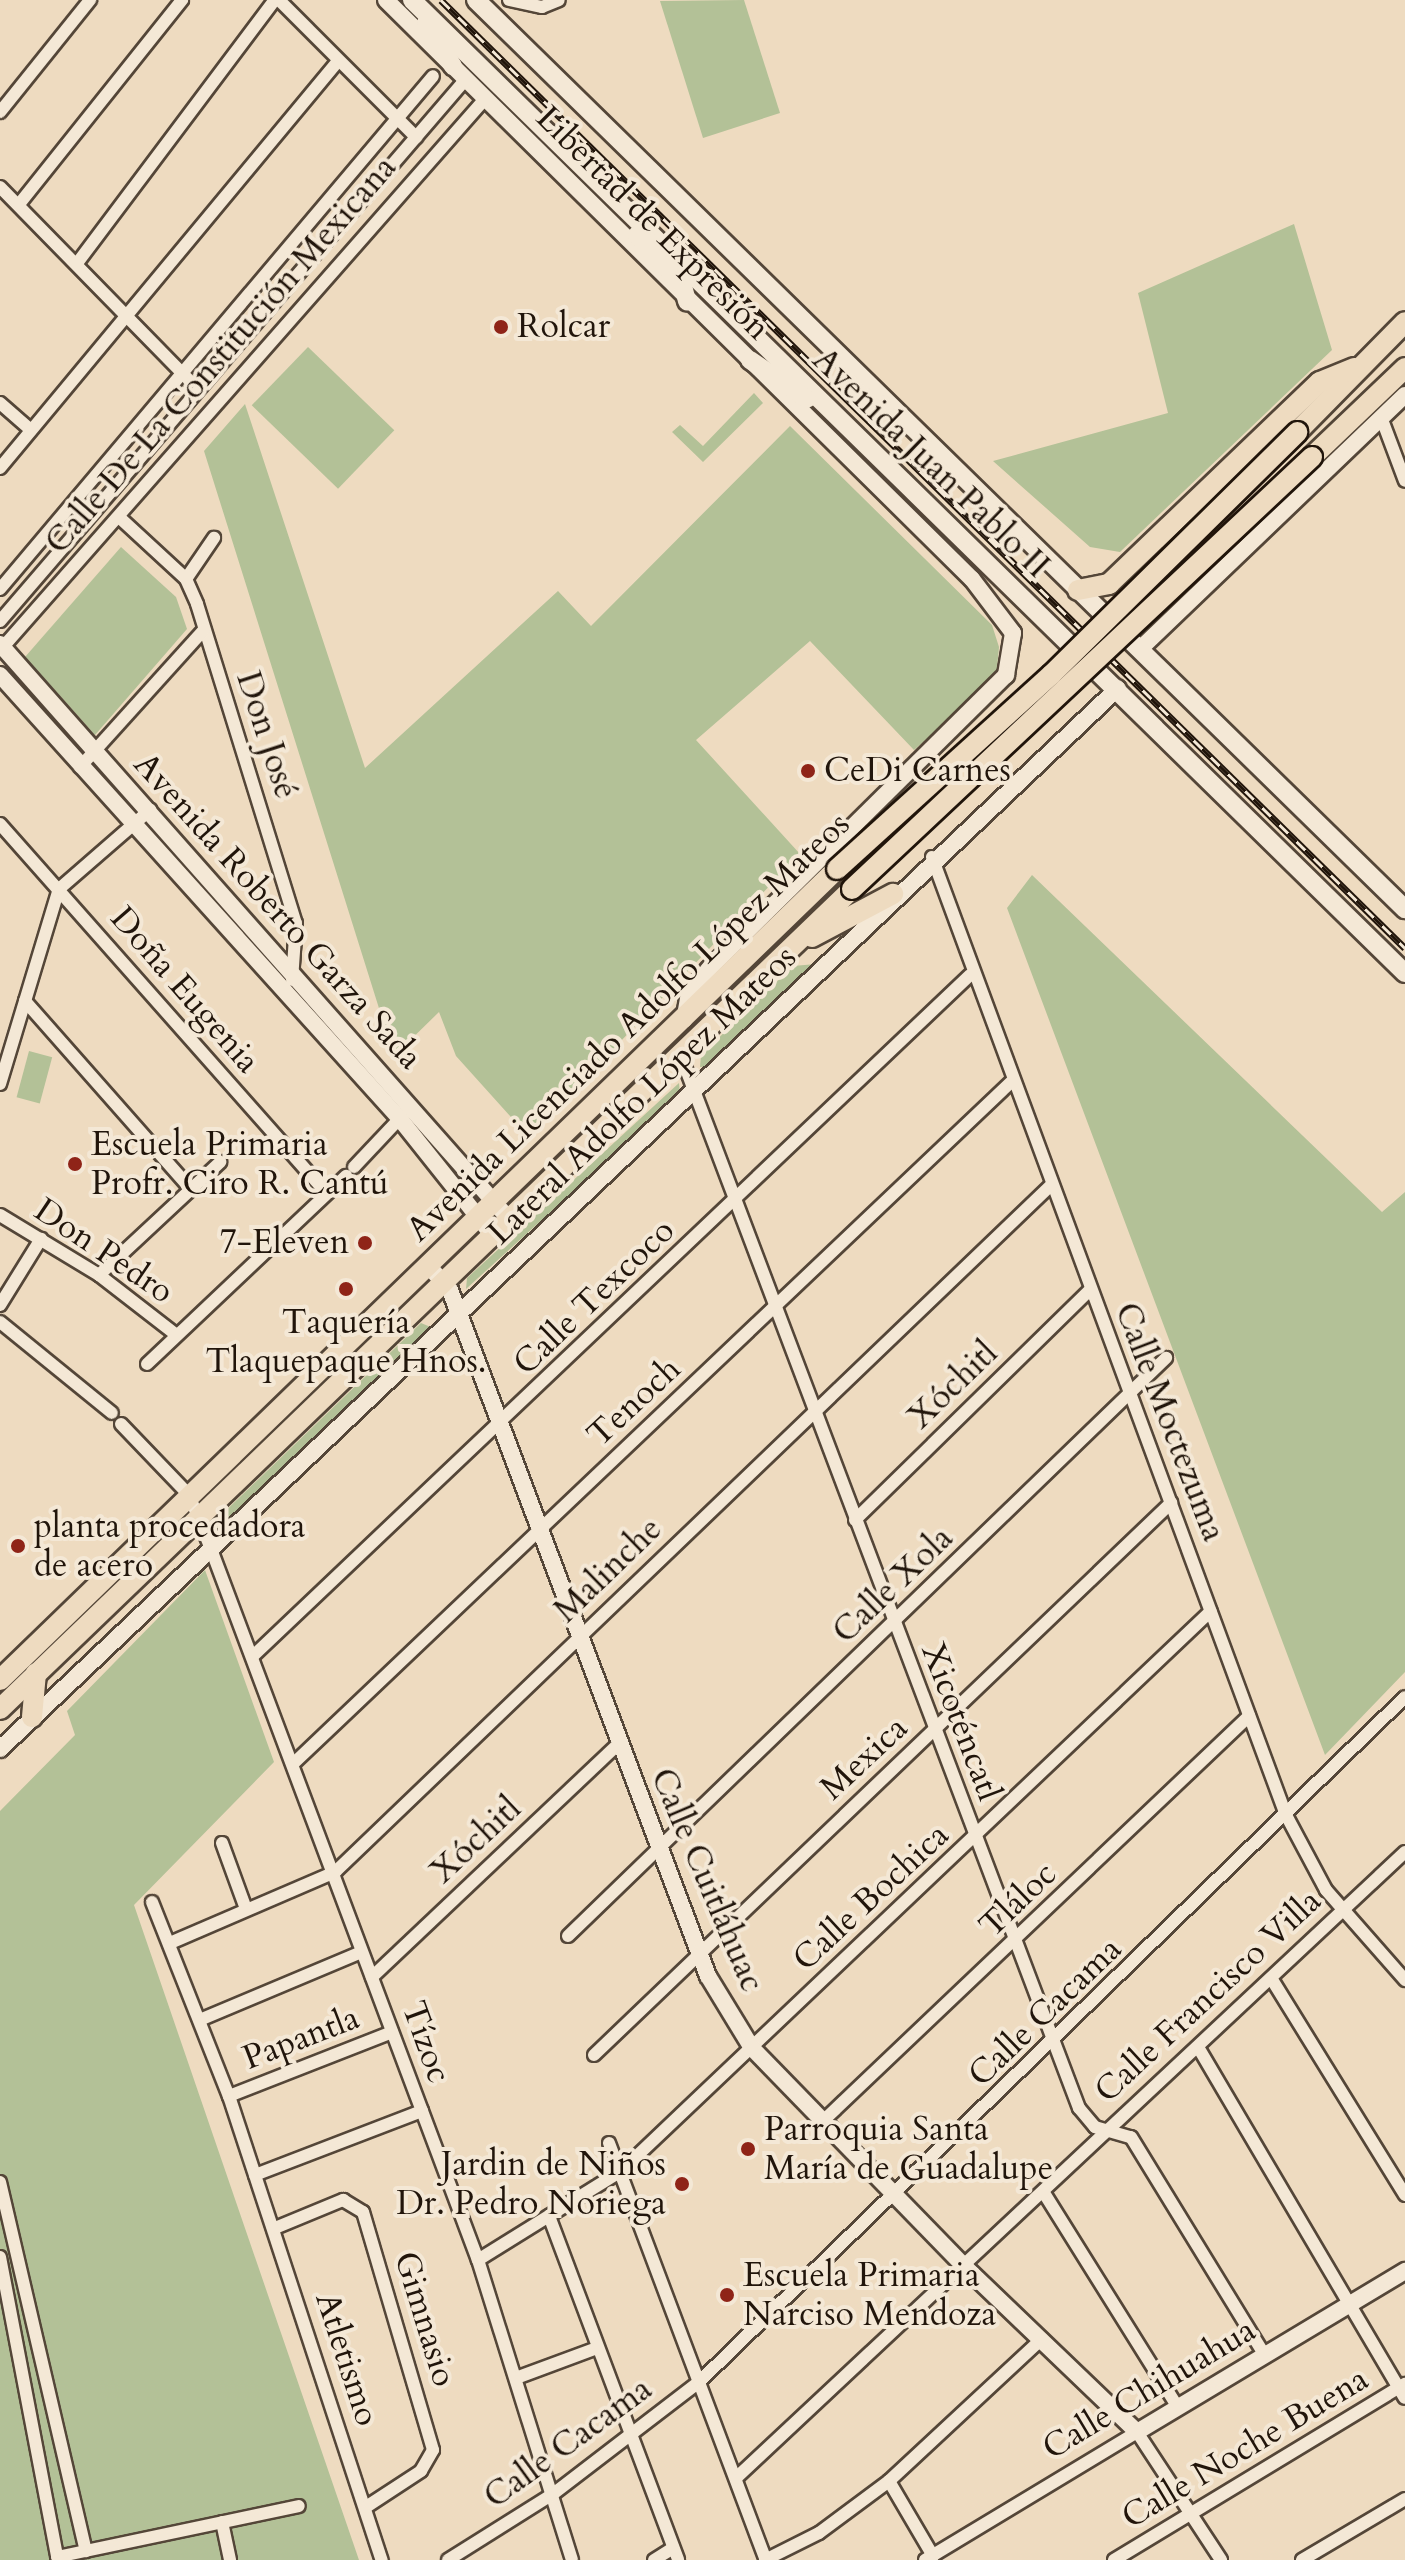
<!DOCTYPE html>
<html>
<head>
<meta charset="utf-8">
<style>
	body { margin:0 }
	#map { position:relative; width:1405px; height:2560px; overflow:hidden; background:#eedbc0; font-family:Cardo,serif }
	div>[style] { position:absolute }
	.green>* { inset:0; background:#b3c197; transform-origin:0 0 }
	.roads { filter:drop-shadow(2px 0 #544638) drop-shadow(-2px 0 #544638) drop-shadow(0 2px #544638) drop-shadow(0 -2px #544638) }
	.minor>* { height:12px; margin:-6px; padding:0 6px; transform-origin:6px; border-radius:6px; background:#f4e8d6 }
	.tertiary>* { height:16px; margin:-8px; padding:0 8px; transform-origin:8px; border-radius:8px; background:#f4e8d6 }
	.secondary>* { height:18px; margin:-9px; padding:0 9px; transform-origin:9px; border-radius:9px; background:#f4e8d6 }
	.primary>* { height:20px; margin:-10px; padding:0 10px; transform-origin:10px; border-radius:10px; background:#eedbc0 }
	.rail>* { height:7px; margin-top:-3.5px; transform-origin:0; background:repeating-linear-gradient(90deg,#f4e8d6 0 12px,#21150b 0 24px); box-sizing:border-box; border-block:2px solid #21150b }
	.bridges { filter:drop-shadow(2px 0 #21150b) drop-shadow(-2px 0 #21150b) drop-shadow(0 2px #21150b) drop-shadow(0 -2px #21150b) }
	.primary-bridge>* { height:20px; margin:-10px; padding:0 10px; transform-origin:10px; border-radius:10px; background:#eedbc0 }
	.dots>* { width:22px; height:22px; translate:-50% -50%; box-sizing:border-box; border:4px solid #f4e8d6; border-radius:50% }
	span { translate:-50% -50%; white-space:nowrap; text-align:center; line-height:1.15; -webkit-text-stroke:8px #f4e8d6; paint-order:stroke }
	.street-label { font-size:34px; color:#21150b }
	.poi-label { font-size:34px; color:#21150b }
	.left { translate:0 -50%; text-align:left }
	.right { translate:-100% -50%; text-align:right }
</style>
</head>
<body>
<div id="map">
	<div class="green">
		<i style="clip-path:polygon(744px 0,780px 113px,703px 138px,660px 1px)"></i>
		<i style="clip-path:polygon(1294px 224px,1332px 350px,1120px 552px,1090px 547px,993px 461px,1168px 413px,1138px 293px)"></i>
		<i style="left:308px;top:347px;width:120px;height:81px;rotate:44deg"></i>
		<i style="clip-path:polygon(754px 393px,763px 403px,703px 462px,672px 432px,680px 425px,703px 446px)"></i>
		<i style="clip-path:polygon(245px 404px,365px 768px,558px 591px,591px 626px,790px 426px,992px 625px,999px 647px,996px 679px,914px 750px,810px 641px,696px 740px,800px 854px,529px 1137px,456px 1056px,439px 1012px,394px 1056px,204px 451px)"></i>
		<i style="clip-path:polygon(121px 547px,176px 597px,187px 629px,95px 735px,25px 657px)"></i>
		<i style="clip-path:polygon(1032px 875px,1382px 1212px,1405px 1192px,1405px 1672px,1325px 1755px,1007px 908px)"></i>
		<i style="clip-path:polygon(816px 964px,711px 1066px,700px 1067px,701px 1055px,793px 966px)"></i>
		<i style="left:29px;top:1051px;width:24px;height:48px;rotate:15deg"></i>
		<i style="clip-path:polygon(679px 1083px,680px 1094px,466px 1289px,467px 1278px)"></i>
		<i style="clip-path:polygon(421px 1323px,433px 1328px,218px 1530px,216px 1520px)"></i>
		<i style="clip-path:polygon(205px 1570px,274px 1762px,134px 1905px,359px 2560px,0 2560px,0 1811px,75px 1735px,67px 1711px)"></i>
	</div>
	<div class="roads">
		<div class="minor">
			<i style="left:279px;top:0;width:194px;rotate:45deg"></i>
			<i style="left:509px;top:0;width:34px;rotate:12deg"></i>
			<i style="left:542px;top:7px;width:18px;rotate:-22deg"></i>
			<i style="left:0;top:112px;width:144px;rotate:-51.2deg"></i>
			<i style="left:0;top:187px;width:272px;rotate:45.6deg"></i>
			<i style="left:20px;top:203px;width:260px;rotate:-51.4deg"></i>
			<i style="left:78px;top:262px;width:328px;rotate:-53.1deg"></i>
			<i style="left:0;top:403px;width:41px;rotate:41.1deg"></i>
			<i style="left:1381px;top:417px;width:68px;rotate:69.4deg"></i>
			<i style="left:0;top:468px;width:529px;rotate:-50.29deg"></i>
			<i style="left:120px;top:518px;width:90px;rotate:42.7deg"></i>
			<i style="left:186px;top:579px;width:27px;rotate:66deg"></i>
			<i style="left:197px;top:604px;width:334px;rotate:72.8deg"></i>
			<i style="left:296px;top:923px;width:57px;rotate:94deg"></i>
			<i style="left:186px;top:579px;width:50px;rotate:-55.7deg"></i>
			<i style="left:0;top:589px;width:671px;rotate:-49.83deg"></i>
			<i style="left:0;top:621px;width:713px;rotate:-49.32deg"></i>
			<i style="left:3px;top:647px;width:730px;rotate:-48.67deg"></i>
			<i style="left:80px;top:767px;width:185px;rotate:-47.9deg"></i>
			<i style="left:0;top:824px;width:493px;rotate:48.5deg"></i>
			<i style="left:932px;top:857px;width:1021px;rotate:69.72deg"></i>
			<i style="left:1286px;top:1815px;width:85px;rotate:61.9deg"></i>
			<i style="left:1326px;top:1890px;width:120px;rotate:48.7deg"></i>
			<i style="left:25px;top:1001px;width:251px;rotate:48.6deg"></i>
			<i style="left:681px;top:1056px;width:1125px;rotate:69.28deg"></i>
			<i style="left:1079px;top:2108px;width:25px;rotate:50deg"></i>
			<i style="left:1095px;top:2127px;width:37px;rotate:16deg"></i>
			<i style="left:1131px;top:2137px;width:255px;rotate:58.5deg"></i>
			<i style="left:0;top:1084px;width:204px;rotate:-73.2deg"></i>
			<i style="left:59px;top:889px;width:121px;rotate:-41deg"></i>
			<i style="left:354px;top:1167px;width:73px;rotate:-46.7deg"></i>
			<i style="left:0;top:1215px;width:116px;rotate:31.2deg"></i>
			<i style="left:99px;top:1275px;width:96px;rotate:37.8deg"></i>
			<i style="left:99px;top:1275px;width:166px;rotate:-43deg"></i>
			<i style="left:0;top:1305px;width:78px;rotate:-58.2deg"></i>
			<i style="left:0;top:1322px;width:144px;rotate:39.1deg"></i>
			<i style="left:147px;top:1364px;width:274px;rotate:-43.4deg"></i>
			<i style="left:121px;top:1424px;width:98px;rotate:46.2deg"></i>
			<i style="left:189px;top:1495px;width:58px;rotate:67.8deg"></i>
			<i style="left:211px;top:1549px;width:759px;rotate:69.42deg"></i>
			<i style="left:478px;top:2260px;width:314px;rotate:72.6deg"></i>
			<i style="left:855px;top:1520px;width:329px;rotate:-44.4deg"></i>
			<i style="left:253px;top:1656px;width:989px;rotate:-43.52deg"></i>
			<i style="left:295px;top:1762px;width:987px;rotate:-43.52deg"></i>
			<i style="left:222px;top:1843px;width:70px;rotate:70deg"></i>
			<i style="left:152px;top:1902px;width:209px;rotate:68.4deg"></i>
			<i style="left:229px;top:2096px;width:489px;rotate:71.8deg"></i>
			<i style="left:568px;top:1936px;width:832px;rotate:-44.03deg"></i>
			<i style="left:170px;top:1943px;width:180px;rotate:-23.3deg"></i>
			<i style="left:335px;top:1872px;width:991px;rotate:-43.81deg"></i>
			<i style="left:372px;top:1977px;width:339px;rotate:-43.4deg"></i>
			<i style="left:1271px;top:1978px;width:255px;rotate:58.3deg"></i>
			<i style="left:202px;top:2019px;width:173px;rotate:-22.8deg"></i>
			<i style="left:1198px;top:2047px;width:407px;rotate:59.5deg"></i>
			<i style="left:594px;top:2055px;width:799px;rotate:-43.73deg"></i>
			<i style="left:229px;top:2096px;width:175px;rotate:-21.4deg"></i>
			<i style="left:823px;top:2121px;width:588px;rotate:-43.55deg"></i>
			<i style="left:609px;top:2143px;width:446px;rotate:69.4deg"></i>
			<i style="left:255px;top:2175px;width:179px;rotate:-21deg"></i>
			<i style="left:0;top:2182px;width:379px;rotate:76.9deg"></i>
			<i style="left:1044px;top:2193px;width:251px;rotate:58deg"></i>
			<i style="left:549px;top:2216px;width:367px;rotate:69.4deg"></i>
			<i style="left:275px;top:2228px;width:74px;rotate:-22.4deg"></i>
			<i style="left:343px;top:2200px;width:23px;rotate:31deg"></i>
			<i style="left:363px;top:2212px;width:248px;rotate:73.6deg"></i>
			<i style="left:433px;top:2450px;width:24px;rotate:120deg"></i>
			<i style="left:421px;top:2471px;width:66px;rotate:146.8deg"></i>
			<i style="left:0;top:2257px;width:305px;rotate:79.2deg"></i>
			<i style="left:57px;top:2557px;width:247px;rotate:-11.9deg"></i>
			<i style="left:478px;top:2260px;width:168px;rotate:-31.9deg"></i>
			<i style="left:621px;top:2171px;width:813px;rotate:-43.51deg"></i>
			<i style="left:516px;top:2378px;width:86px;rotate:-20.3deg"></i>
			<i style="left:736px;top:2478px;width:916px;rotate:-43.1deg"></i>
			<i style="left:889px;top:2481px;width:87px;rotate:59.6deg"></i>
			<i style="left:222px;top:2522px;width:39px;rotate:78deg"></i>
			<i style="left:448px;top:2560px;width:124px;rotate:-32.2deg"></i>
			<i style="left:553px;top:2494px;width:185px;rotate:-37.5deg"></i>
			<i style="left:700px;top:2381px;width:982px;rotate:-44.13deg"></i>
			<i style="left:654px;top:2560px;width:22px;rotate:-32deg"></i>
			<i style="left:765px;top:2560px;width:60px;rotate:-26.6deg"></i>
			<i style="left:819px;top:2533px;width:87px;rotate:-36.6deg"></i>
			<i style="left:889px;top:2481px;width:209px;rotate:-42.9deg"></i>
			<i style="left:925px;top:2560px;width:248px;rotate:-31.1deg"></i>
			<i style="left:1137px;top:2432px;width:153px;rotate:56.7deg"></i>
			<i style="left:1114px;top:2560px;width:340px;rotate:-31.2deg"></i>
			<i style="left:1302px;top:2560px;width:120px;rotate:-30.6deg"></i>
		</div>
		<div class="tertiary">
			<i style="left:386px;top:0;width:824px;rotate:44.66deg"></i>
			<i style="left:972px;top:579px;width:68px;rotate:52.8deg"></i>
			<i style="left:1013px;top:633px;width:43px;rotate:99.5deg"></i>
			<i style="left:1006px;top:675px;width:418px;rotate:135.3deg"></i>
			<i style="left:709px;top:969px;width:31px;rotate:130deg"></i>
			<i style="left:689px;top:993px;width:27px;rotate:100deg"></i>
			<i style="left:0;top:644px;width:769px;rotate:48.48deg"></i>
			<i style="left:1140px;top:649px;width:367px;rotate:-43.8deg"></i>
			<i style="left:0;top:675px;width:598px;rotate:47.98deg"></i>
			<i style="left:400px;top:1119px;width:149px;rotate:51.5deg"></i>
			<i style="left:427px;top:1264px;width:35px;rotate:49deg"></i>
			<i style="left:450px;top:1290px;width:733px;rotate:69.39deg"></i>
			<i style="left:708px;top:1976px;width:84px;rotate:58.6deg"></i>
			<i style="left:752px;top:2048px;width:307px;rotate:45.8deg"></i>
			<i style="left:966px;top:2268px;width:237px;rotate:43.8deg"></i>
			<i style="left:1137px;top:2432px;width:313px;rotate:-31deg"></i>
			<i style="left:0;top:1749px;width:1541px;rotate:-43.5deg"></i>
		</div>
		<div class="secondary">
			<i style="left:412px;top:0;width:1390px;rotate:44.42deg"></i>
			<i style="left:476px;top:0;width:1300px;rotate:44.38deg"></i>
			<i style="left:426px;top:23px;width:51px;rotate:57.9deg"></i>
			<i style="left:637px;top:235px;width:69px;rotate:48deg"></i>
			<i style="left:683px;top:286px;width:16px;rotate:75deg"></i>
			<i style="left:750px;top:360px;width:69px;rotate:34.4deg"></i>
		</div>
		<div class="primary">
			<i style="left:1297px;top:432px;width:154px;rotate:-45.5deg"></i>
			<i style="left:1312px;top:457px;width:129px;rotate:-43.7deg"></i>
			<i style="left:1078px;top:590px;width:32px;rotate:-11deg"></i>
			<i style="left:1109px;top:584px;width:292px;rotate:-43.8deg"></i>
			<i style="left:1320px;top:382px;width:37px;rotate:-22deg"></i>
			<i style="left:812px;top:937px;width:92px;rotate:-28deg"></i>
			<i style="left:0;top:1680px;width:1165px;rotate:-44.1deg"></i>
			<i style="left:0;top:1709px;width:1182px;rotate:-43.9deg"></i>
			<i style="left:32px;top:1717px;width:44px;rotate:-84.8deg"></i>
		</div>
	</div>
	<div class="rail">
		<i style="left:441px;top:0;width:1352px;rotate:44.52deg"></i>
	</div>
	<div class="bridges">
		<div class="primary-bridge">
			<i style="left:837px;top:869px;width:289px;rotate:-42.2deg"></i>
			<i style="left:1051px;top:675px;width:346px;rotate:-44.6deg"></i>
			<i style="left:852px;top:889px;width:631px;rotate:-43.2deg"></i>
		</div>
	</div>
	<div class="dots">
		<i style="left:501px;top:327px;background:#8f2418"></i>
		<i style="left:808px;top:771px;background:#8f2418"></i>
		<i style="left:75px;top:1164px;background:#8f2418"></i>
		<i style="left:365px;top:1243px;background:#8f2418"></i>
		<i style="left:346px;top:1289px;background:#8f2418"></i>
		<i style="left:18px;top:1546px;background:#8f2418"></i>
		<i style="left:748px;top:2149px;background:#8f2418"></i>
		<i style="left:682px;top:2184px;background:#8f2418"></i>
		<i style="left:727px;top:2295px;background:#8f2418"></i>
	</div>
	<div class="street-label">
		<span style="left:653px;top:223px;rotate:45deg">Libertad de Expresión</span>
		<span style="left:221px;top:355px;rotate:-49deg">Calle De La Constitución Mexicana</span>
		<span style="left:931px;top:463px;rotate:44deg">Avenida Juan Pablo II</span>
		<span style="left:267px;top:735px;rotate:72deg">Don José</span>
		<span style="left:278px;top:911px;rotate:48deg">Avenida Roberto Garza Sada</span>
		<span style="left:185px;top:990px;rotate:49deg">Doña Eugenia</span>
		<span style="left:628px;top:1027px;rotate:-44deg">Avenida Licenciado Adolfo López Mateos</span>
		<span style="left:642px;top:1095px;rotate:-44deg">Lateral Adolfo López Mateos</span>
		<span style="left:104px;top:1251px;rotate:34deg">Don Pedro</span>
		<span style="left:594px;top:1297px;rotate:-44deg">Calle Texcoco</span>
		<span style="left:953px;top:1385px;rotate:-44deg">Xóchitl</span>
		<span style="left:634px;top:1402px;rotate:-43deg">Tenoch</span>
		<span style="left:1170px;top:1422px;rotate:69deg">Calle Moctezuma</span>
		<span style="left:608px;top:1570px;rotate:-44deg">Malinche</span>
		<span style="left:893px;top:1585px;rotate:-44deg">Calle Xola</span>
		<span style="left:961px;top:1722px;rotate:69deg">Xicoténcatl</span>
		<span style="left:864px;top:1758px;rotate:-43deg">Mexica</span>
		<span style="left:476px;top:1840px;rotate:-43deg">Xóchitl</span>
		<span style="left:707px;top:1880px;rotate:67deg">Calle Cuitláhuac</span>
		<span style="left:871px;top:1897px;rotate:-43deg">Calle Bochica</span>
		<span style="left:1018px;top:1900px;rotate:-44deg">Tláloc</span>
		<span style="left:1208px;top:1996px;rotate:-43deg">Calle Francisco Villa</span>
		<span style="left:1045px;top:2012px;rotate:-44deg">Calle Cacama</span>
		<span style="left:301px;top:2038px;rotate:-21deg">Papantla</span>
		<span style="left:426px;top:2042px;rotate:70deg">Tízoc</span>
		<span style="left:425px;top:2319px;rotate:73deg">Gimnasio</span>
		<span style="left:347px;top:2359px;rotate:72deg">Atletismo</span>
		<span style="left:1149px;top:2389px;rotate:-31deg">Calle Chihuahua</span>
		<span style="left:568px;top:2443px;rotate:-36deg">Calle Cacama</span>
		<span style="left:1245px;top:2448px;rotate:-31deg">Calle Noche Buena</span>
	</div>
	<div class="poi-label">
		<span class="left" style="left:517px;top:327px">Rolcar</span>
		<span class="left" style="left:824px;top:771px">CeDi Carnes</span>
		<span class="left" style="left:91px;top:1164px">Escuela Primaria<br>Profr. Ciro R. Cantú</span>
		<span class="right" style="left:349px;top:1243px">7-Eleven</span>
		<span style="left:346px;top:1342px">Taquería<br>Tlaquepaque Hnos.</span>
		<span class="left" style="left:34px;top:1546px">planta procedadora<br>de acero</span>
		<span class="left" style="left:764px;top:2149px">Parroquia Santa<br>María de Guadalupe</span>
		<span class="right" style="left:666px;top:2184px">Jardin de Niños<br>Dr. Pedro Noriega</span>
		<span class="left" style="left:743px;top:2295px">Escuela Primaria<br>Narciso Mendoza</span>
	</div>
</div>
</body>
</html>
